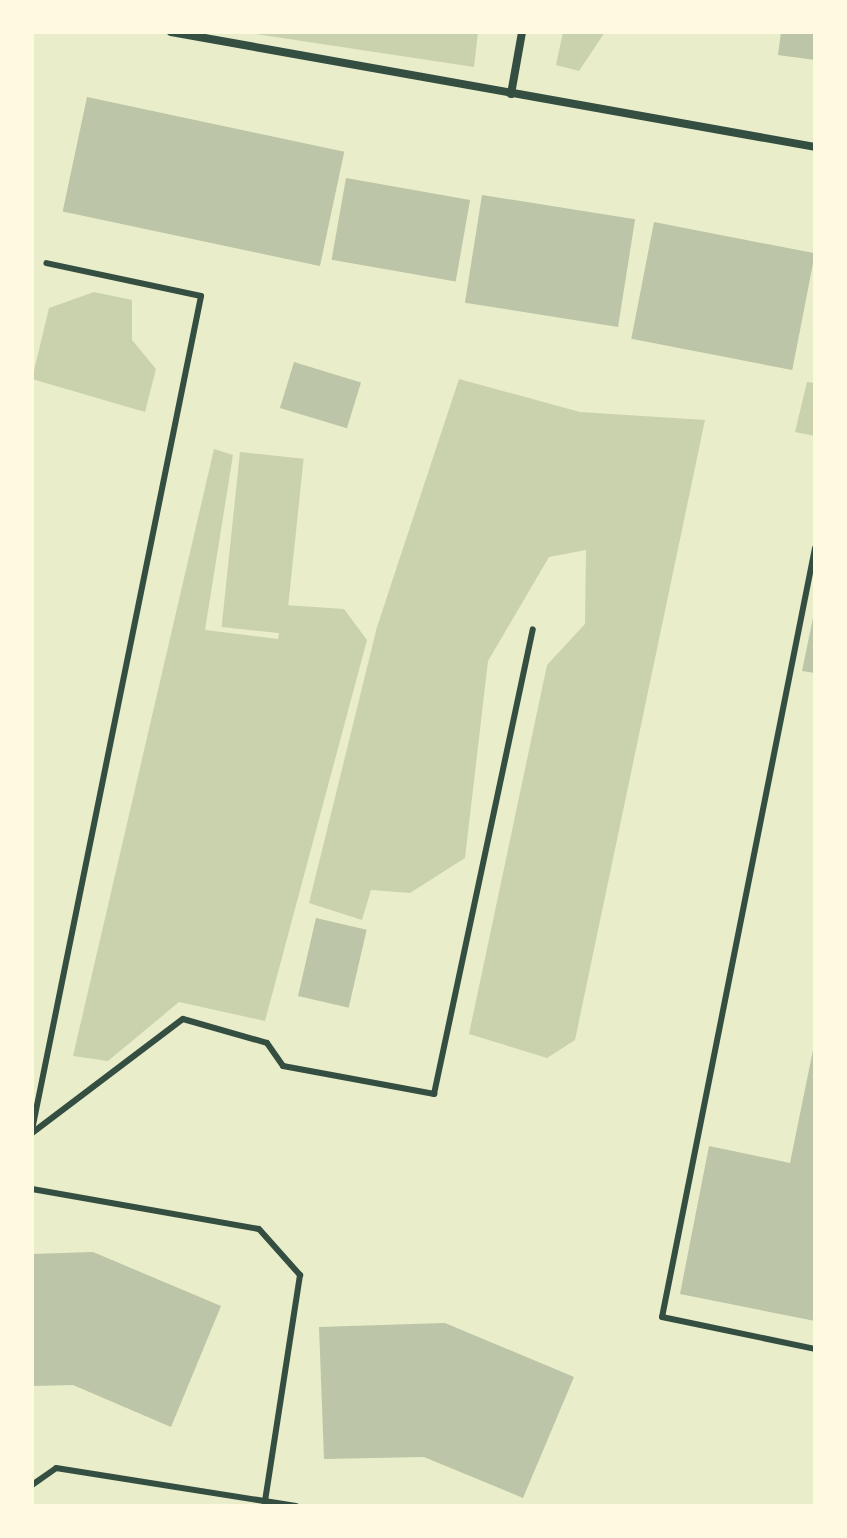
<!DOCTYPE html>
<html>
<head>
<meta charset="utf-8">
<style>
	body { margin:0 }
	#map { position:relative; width:847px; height:1538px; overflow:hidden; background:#e9edc9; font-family:Helvetica,sans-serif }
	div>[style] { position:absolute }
	.green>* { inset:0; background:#cad2ad; transform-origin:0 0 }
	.building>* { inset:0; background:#bcc5a7; transform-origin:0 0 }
	.service>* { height:6px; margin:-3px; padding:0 3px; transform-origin:3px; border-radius:3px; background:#344e41 }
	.minor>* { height:8px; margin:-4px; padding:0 4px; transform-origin:4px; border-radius:4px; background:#344e41 }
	span { translate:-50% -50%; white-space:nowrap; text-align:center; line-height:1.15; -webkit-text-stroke:7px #fefae0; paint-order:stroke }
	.frame { position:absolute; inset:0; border:34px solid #fefae0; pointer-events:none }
</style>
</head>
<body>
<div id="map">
	<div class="green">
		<i style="clip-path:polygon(242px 32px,478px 32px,474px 67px)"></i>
		<i style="clip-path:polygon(563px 32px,605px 32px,579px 71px,556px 65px)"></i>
		<i style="clip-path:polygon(94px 292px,132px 300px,132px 340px,156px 369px,145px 412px,32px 379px,49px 308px)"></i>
		<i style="clip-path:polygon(459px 379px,580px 412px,705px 420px,575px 1040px,547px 1058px,469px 1034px,547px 665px,585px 624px,586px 550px,549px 557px,488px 661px,465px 858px,410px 893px,371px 890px,362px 920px,309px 903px,377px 627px)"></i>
		<i style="clip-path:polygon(807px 382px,815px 383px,815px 436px,795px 432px)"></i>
		<i style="clip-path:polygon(214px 449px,233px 455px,205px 630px,278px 639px,285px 605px,344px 609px,367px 640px,265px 1021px,179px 1002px,108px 1061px,73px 1056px)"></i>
		<i style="left:240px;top:452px;width:64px;height:176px;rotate:6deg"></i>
	</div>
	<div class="building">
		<i style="clip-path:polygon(781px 32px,815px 32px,815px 60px,778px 55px)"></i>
		<i style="left:87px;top:97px;width:263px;height:117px;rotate:12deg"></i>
		<i style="left:346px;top:178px;width:126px;height:83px;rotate:10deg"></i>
		<i style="left:482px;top:195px;width:155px;height:109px;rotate:9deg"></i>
		<i style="left:654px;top:222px;width:164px;height:119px;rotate:11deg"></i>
		<i style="left:294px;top:362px;width:70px;height:48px;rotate:17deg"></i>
		<i style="clip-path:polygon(814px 613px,815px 613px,815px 673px,802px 671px)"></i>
		<i style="left:316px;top:918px;width:52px;height:80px;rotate:13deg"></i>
		<i style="clip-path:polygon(814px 1045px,815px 1321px,680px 1294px,709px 1146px,790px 1163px)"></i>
		<i style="clip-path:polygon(93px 1252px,221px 1306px,171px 1427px,73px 1385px,32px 1386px,32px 1254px)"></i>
		<i style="clip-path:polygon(445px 1323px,574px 1377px,523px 1498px,424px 1457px,324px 1459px,319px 1327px)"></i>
	</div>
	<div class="service">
		<i style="left:815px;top:548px;width:784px;rotate:101.25deg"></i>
		<i style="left:662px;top:1317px;width:156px;rotate:11.8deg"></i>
		<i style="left:32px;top:1130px;width:851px;rotate:-78.54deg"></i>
		<i style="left:201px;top:296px;width:158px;rotate:-168deg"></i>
		<i style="left:32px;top:1133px;width:189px;rotate:-37.1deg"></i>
		<i style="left:183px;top:1019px;width:87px;rotate:15.9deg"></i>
		<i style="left:267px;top:1043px;width:28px;rotate:55deg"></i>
		<i style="left:283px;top:1066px;width:154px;rotate:10.5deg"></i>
		<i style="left:434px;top:1094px;width:475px;rotate:-78deg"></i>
		<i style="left:32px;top:1189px;width:230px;rotate:10deg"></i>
		<i style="left:259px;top:1229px;width:62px;rotate:48.3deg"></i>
		<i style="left:300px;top:1275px;width:230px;rotate:98.8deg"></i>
		<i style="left:32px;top:1485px;width:29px;rotate:-35deg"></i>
		<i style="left:56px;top:1468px;width:243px;rotate:9deg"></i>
	</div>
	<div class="minor">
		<i style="left:171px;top:32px;width:654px;rotate:10.12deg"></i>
		<i style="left:511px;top:94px;width:63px;rotate:-79.9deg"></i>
	</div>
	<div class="frame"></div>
</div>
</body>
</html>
